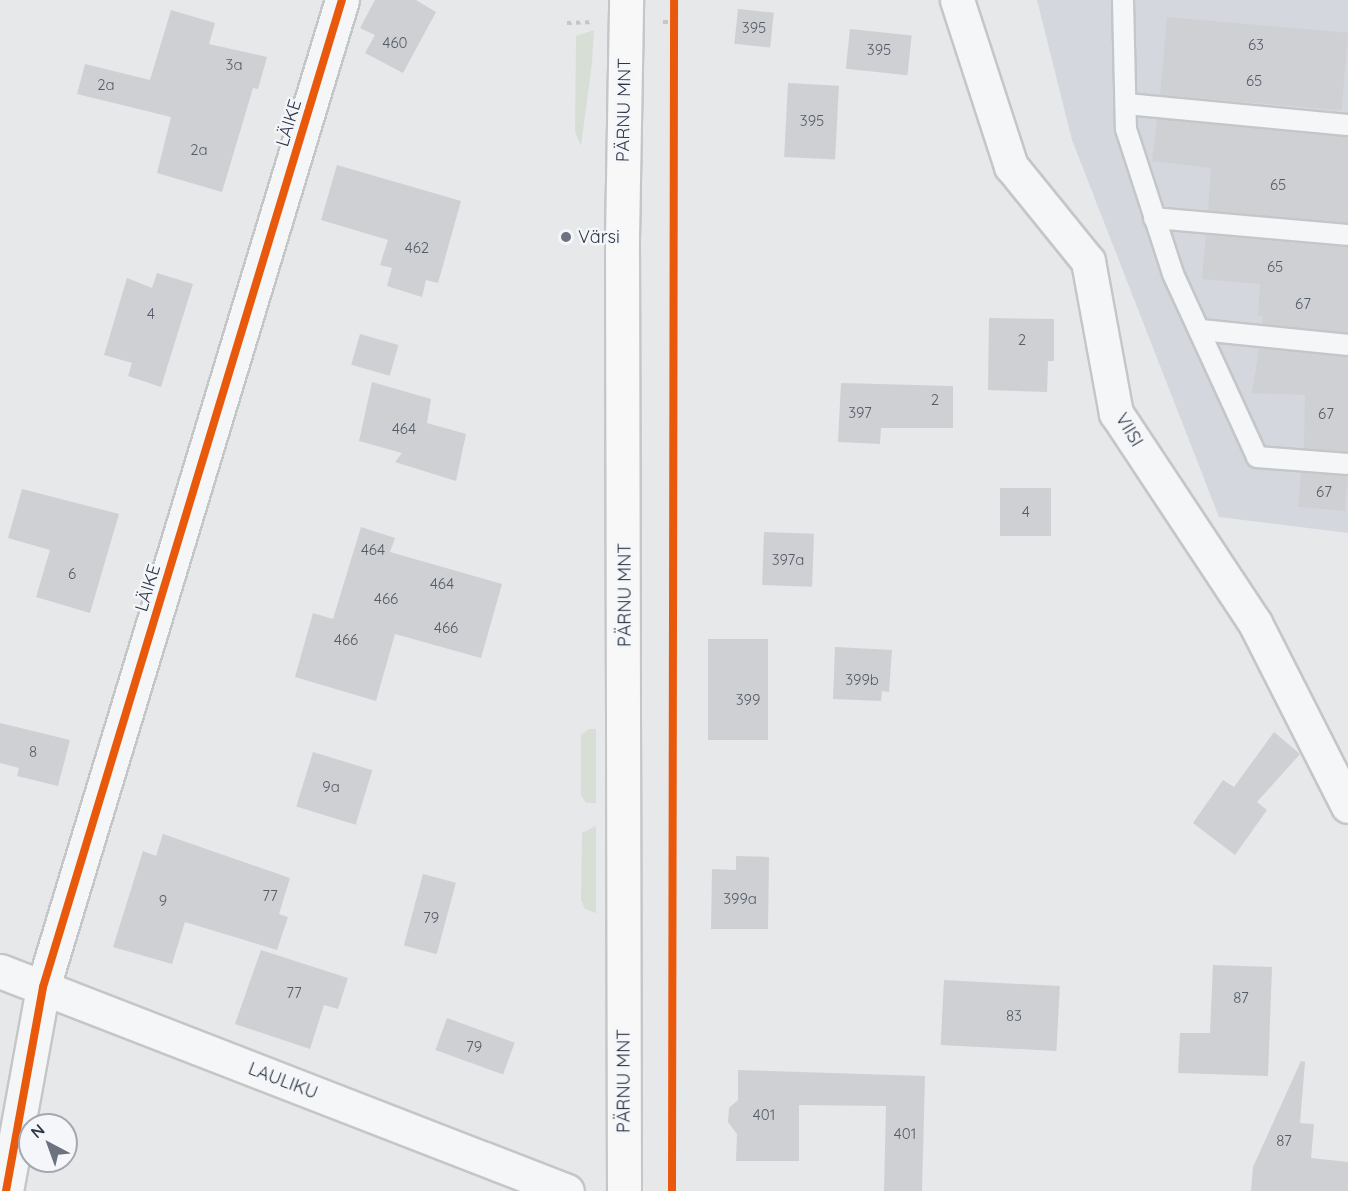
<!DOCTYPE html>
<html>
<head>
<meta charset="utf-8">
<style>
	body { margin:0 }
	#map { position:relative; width:1348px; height:1191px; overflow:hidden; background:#e6e8ea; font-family:Quicksand,sans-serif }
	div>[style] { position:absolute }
	.built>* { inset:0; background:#d4d7dd }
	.green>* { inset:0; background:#d6ded6 }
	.building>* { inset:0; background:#ced0d3; transform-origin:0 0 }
	.path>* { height:4px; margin-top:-2px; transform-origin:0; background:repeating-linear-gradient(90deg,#c5c6ca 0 4.5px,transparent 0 9px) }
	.roads { filter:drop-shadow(2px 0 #c4c6c8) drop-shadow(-2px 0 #c4c6c8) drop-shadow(0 2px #c4c6c8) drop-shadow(0 -2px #c4c6c8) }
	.lane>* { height:20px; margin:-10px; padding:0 10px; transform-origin:10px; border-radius:10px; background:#f5f6f7 }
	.street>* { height:33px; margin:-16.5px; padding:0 16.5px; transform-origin:16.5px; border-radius:16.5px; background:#f5f6f7 }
	.secondary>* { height:33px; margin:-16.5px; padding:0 16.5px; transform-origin:16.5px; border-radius:16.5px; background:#f8f8f8 }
	.cycleway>* { height:8px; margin:-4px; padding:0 4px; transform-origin:4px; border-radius:4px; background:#e8590c }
	.dots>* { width:16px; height:16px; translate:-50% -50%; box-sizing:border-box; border:3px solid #f4f6f9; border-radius:50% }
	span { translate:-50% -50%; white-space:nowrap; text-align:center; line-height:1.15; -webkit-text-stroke:5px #f4f6f9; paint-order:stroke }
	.number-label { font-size:15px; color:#545c69 }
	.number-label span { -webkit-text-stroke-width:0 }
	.street-label { font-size:18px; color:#2b3445 }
	.poi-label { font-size:18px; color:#2b3445 }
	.left { translate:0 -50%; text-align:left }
	.north { position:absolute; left:18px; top:1113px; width:60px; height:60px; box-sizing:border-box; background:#f4f6f9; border:2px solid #a4a8b1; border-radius:50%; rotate:319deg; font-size:16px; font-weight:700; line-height:24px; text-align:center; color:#2b3445 }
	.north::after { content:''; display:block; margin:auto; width:21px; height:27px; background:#6c737f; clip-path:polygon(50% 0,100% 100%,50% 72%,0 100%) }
</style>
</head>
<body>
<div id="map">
	<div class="built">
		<i style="clip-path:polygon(1037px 0,1348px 0,1348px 533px,1219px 517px,1072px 140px)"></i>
	</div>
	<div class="green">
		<i style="clip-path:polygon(594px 30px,592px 62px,581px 146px,575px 132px,576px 36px)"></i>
		<i style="clip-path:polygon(589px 729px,596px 729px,596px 803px,586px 803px,581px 795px,581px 735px)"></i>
		<i style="clip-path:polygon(596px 826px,596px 913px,585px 909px,581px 900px,582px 833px)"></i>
	</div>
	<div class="building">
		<i style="clip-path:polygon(375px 0,416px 0,436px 12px,403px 73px,365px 53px,375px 35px,360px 28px)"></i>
		<i style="left:738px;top:9px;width:36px;height:35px;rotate:6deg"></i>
		<i style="clip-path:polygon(171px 10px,215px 23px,209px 44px,267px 57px,258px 89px,253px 88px,222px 192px,157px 173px,171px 117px,77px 94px,85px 64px,150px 80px)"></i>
		<i style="left:1167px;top:17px;width:182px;height:78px;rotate:5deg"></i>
		<i style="left:850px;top:29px;width:62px;height:40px;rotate:6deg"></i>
		<i style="left:788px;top:83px;width:51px;height:74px;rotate:3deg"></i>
		<i style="clip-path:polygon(1157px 119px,1348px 137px,1348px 223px,1208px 211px,1211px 168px,1152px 161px)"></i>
		<i style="clip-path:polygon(337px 165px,461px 201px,438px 283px,426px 280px,422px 297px,387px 286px,392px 268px,380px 265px,388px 240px,321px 220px)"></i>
		<i style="clip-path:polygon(1206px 235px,1348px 247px,1348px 333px,1262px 324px,1263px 316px,1258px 315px,1260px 284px,1202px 279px)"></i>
		<i style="clip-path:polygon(157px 273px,193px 284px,161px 387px,128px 376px,132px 363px,104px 355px,127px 278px,152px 288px)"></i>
		<i style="clip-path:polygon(989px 318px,1054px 319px,1054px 361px,1048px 361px,1047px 392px,988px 390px)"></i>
		<i style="left:360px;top:334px;width:40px;height:32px;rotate:16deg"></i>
		<i style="clip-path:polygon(1259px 348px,1348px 357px,1348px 452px,1304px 449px,1305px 395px,1252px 393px)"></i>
		<i style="clip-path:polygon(372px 382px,431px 399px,427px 423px,466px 434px,456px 481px,395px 462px,402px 453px,359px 441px)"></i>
		<i style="clip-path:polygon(841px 383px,953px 386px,953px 428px,881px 428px,880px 444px,838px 442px)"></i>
		<i style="left:1301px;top:472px;width:47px;height:35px;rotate:5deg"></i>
		<i style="left:1000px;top:488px;width:51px;height:48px"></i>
		<i style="clip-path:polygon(22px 489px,119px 514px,90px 613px,36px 597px,50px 550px,8px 538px)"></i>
		<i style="clip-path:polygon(361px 527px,395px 538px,390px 552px,502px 584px,481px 658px,395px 634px,376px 701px,295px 677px,313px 613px,333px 619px)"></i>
		<i style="left:764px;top:532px;width:50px;height:53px;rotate:2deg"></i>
		<i style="left:708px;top:639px;width:60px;height:101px"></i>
		<i style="clip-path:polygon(835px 647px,892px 650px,889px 692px,882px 691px,881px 701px,833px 699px)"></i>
		<i style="clip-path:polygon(0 723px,70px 740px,58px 786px,17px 776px,19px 768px,0 763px)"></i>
		<i style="clip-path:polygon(1274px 732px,1300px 754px,1257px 802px,1267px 810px,1235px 855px,1193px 823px,1223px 780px,1234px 787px)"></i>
		<i style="left:313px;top:752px;width:62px;height:57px;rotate:17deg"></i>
		<i style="clip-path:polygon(163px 834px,290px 878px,279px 914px,288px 917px,277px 950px,185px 922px,172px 964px,113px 947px,143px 851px,156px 856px)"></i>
		<i style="clip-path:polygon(736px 856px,769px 857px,768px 929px,711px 929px,712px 869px,736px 870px)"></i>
		<i style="left:423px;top:874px;width:34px;height:74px;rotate:15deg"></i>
		<i style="clip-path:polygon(261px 950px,348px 978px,338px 1009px,324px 1005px,310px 1049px,235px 1024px)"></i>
		<i style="clip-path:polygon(1213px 965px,1272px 967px,1268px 1076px,1178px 1073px,1180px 1033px,1210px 1033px)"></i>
		<i style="left:944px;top:980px;width:116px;height:65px;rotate:3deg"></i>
		<i style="left:447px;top:1018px;width:72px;height:34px;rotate:20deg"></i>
		<i style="clip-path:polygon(1301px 1061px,1305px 1062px,1300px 1123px,1314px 1124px,1311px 1158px,1348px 1162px,1348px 1191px,1251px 1191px,1253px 1167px)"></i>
		<i style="clip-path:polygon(738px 1070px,925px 1076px,922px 1191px,884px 1191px,886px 1106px,799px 1105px,799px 1161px,736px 1161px,737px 1134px,728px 1122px,729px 1108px,738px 1100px)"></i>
	</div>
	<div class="path">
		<i style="left:663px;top:22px;width:10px"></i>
		<i style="left:567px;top:23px;width:23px;rotate:-2deg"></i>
	</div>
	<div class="roads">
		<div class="lane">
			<i style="left:1123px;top:0;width:129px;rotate:88.7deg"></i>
			<i style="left:1126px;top:129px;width:152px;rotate:72deg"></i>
			<i style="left:1173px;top:274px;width:201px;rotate:65.3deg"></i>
			<i style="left:1257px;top:457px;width:91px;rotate:4.4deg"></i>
			<i style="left:1126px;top:104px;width:223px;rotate:5.4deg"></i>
			<i style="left:1154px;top:218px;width:195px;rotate:5deg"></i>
			<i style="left:1201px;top:330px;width:148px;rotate:5.8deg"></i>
		</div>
		<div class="street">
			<i style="left:957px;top:0;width:175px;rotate:72deg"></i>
			<i style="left:1011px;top:166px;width:122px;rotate:51deg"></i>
			<i style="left:1088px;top:261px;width:155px;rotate:79.6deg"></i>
			<i style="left:1116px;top:413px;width:252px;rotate:56.5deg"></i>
			<i style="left:1255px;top:623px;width:205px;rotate:63.1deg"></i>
			<i style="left:0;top:971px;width:608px;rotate:21.21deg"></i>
			<i style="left:6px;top:1191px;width:207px;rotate:-79.7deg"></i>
			<i style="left:43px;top:987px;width:1031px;rotate:-73.15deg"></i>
		</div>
		<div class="secondary">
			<i style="left:624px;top:1191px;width:953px;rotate:-90.12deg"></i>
			<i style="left:622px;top:238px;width:238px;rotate:-89deg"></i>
		</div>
	</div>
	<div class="cycleway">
		<i style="left:6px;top:1191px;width:207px;rotate:-79.7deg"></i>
		<i style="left:43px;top:987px;width:1031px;rotate:-73.15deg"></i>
		<i style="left:672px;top:1191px;width:1191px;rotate:-89.9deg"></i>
	</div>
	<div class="dots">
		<i style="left:566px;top:237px;background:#6c737f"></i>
	</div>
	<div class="number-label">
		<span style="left:754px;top:28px">395</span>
		<span style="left:395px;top:43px">460</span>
		<span style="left:1256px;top:45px">63</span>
		<span style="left:879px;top:50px">395</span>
		<span style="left:234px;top:65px">3a</span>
		<span style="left:1254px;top:81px">65</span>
		<span style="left:106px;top:85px">2a</span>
		<span style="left:812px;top:121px">395</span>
		<span style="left:199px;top:150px">2a</span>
		<span style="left:1278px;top:185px">65</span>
		<span style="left:417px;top:248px">462</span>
		<span style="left:1275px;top:267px">65</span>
		<span style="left:1303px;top:304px">67</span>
		<span style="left:151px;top:314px">4</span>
		<span style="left:1022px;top:340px">2</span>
		<span style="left:935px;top:400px">2</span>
		<span style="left:860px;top:413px">397</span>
		<span style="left:1326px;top:414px">67</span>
		<span style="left:404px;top:429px">464</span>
		<span style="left:1324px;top:492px">67</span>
		<span style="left:1026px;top:512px">4</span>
		<span style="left:373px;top:550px">464</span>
		<span style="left:788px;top:560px">397a</span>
		<span style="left:72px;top:574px">6</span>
		<span style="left:442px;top:584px">464</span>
		<span style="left:386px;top:599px">466</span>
		<span style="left:446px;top:628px">466</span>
		<span style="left:346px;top:640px">466</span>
		<span style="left:862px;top:680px">399b</span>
		<span style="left:748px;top:700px">399</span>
		<span style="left:33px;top:752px">8</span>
		<span style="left:331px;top:787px">9a</span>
		<span style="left:270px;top:896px">77</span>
		<span style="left:740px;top:899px">399a</span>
		<span style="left:163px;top:901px">9</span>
		<span style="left:431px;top:918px">79</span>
		<span style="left:294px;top:993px">77</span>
		<span style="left:1241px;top:998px">87</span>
		<span style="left:1014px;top:1016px">83</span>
		<span style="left:474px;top:1047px">79</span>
		<span style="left:764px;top:1115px">401</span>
		<span style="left:905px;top:1134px">401</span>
		<span style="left:1284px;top:1141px">87</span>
	</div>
	<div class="street-label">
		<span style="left:624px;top:110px;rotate:-89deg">PÄRNU MNT</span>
		<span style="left:289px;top:123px;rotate:-73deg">LÄIKE</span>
		<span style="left:1129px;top:430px;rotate:59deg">VIISI</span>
		<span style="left:148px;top:588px;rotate:-73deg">LÄIKE</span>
		<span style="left:625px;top:595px;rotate:-90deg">PÄRNU MNT</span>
		<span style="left:283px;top:1081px;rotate:21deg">LAULIKU</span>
		<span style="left:624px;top:1081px;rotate:-90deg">PÄRNU MNT</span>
	</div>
	<div class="poi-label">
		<span class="left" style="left:578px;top:237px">Värsi</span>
	</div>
	<div class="north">N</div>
</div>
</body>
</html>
